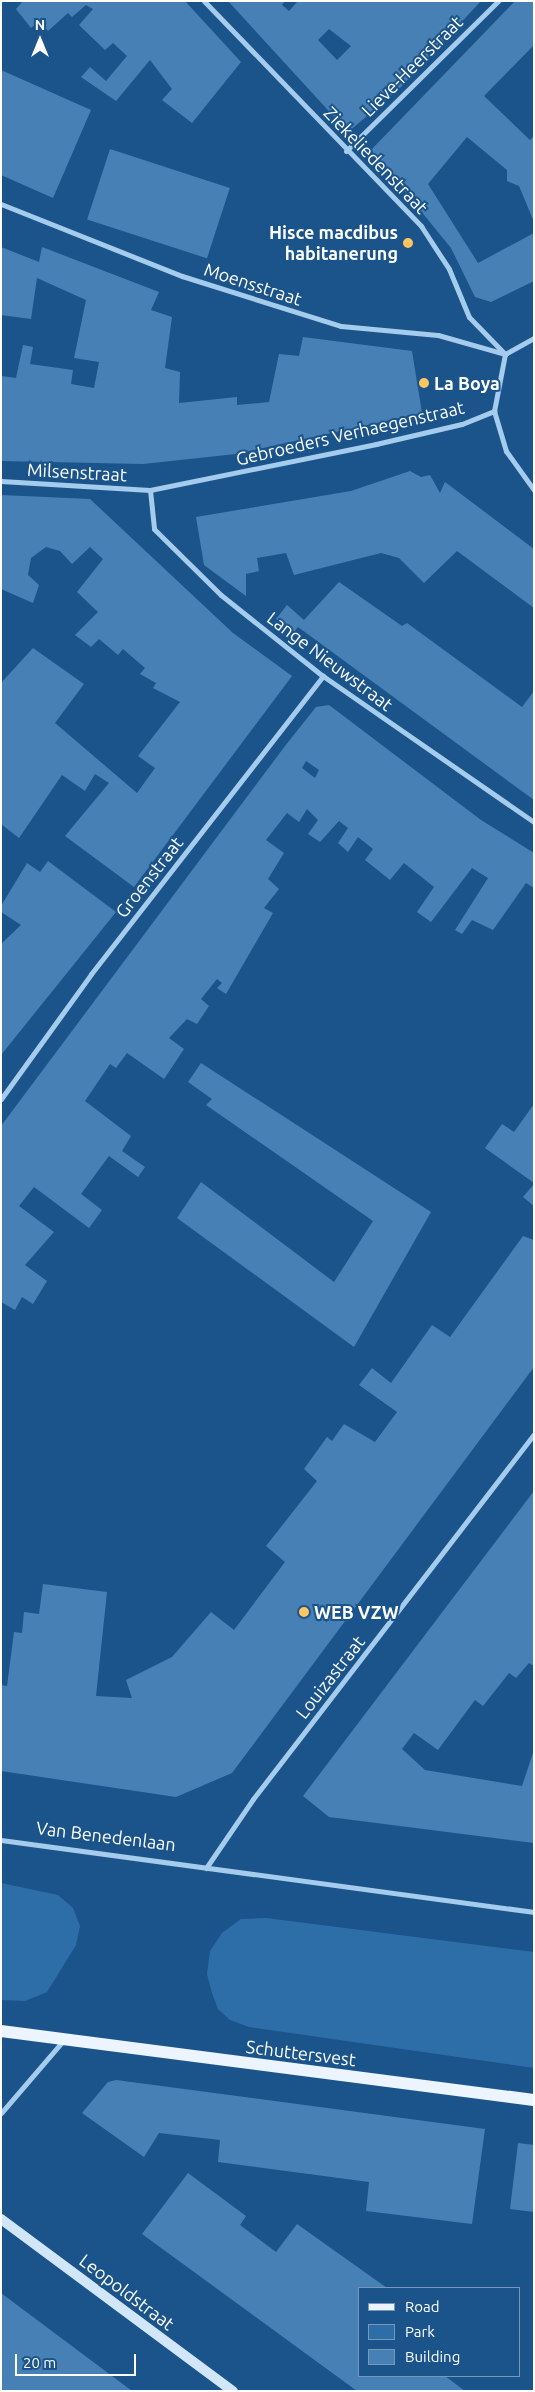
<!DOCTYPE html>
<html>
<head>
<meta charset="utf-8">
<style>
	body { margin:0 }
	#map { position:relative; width:535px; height:2392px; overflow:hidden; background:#1a548b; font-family:Ubuntu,sans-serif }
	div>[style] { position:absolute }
	.green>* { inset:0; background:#2d6ea9 }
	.building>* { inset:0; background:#4780b5; transform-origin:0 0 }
	.minor>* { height:5px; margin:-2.5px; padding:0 2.5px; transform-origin:2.5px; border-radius:2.5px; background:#a5cbed }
	.secondary>* { height:10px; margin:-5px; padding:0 5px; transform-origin:5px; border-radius:5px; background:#d2e6fa }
	.primary>* { height:12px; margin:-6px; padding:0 6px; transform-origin:6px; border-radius:6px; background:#ebf4ff }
	.dots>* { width:14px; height:14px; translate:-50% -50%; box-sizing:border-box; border:2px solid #1a548b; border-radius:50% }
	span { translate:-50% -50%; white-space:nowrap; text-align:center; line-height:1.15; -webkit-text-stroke:4px #1a548b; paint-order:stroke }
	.street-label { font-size:18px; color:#fff }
	.poi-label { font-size:18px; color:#fff; font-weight:700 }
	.right { translate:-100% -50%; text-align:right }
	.left { translate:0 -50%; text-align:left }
	.frame { position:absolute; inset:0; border:2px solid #fff; pointer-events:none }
	.legend { position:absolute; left:358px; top:2287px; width:162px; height:90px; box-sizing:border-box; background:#1a548b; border:1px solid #7698b9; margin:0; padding:6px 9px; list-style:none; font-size:15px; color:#fff }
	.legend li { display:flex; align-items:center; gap:10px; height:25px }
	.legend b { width:25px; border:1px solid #7698b9 }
	.north { position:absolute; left:15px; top:15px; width:50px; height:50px; -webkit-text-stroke:4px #1a548b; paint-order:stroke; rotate:0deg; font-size:14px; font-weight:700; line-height:20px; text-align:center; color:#fff }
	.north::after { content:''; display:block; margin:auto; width:18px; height:22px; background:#fff; clip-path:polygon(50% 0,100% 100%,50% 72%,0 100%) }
	.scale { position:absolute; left:15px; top:2354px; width:121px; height:22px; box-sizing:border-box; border:2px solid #fff; border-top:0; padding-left:6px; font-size:15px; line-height:18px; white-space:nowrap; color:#fff; -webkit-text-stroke:4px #1a548b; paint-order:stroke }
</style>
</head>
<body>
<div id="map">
	<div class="green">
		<i style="clip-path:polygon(1px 1883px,58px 1895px,73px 1908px,80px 1926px,76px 1945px,47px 1992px,25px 2001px,1px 2000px)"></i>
		<i style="clip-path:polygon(266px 1918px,534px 1952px,534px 2068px,249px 2027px,230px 2020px,218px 2009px,212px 1993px,207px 1974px,210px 1951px,222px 1933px,241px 1919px)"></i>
	</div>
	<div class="building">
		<i style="clip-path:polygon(23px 1px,185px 1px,241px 62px,192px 123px,162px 100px,172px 89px,150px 60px,116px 101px,81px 77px,90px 67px,106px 81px,127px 56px,113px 43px,105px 50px,79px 25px,93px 9px,86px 5px,72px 17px,68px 13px,48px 31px,39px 21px,31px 28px,16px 9px)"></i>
		<i style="clip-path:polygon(evenodd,228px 1px,285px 1px,282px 5px,289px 11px,298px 1px,481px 1px,399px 89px,348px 132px,228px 1px,329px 29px,351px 46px,337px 60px,318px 40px,329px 29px)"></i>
		<i style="clip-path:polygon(515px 1px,534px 1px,534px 45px,484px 96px,530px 140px,534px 136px,534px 222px,519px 186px,507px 181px,507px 170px,467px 137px,428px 184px,478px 263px,534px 233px,534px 281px,491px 302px,475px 297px,451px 248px,371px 150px)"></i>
		<i style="clip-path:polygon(1px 70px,91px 110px,53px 198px,1px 175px)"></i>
		<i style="left:110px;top:149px;width:126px;height:74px;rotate:18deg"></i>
		<i style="clip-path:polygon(1px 247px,39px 262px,42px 247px,159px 292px,151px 310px,172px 317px,165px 368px,180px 372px,179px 403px,237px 397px,237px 405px,269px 402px,279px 354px,299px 356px,303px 337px,412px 351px,422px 413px,236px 454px,143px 464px,1px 461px,1px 376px,16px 378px,23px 345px,33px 347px,30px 364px,73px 370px,71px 384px,94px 388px,99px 362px,74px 358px,86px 300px,37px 278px,31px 319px,1px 315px)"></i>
		<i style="clip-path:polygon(410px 471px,421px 477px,430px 475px,440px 493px,445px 482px,534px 549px,534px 608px,457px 551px,424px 583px,399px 558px,381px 553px,294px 575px,286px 553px,257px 558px,259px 571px,246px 574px,246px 596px,204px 565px,196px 517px,351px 491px)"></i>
		<i style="clip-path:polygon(1px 495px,90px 499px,233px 633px,292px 676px,134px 887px,65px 836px,109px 783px,95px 774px,85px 791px,62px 775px,19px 838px,1px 824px,1px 683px,33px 648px,84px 684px,55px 723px,137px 793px,155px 768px,138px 756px,180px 702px,153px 688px,156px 683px,140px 674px,145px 668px,123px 649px,118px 655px,99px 639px,91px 647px,75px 635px,98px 612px,77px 592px,103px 559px,90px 547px,72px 564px,60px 551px,46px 547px,31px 558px,28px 575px,39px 585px,33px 603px,1px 589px)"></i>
		<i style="clip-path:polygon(339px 582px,402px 626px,407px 623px,522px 707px,534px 691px,534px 800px,298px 627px,293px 633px,276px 619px,287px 605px,304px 620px)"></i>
		<i style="clip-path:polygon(evenodd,329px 705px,481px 820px,534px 853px,534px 888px,526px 883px,493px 930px,472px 920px,462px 934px,455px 930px,488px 878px,472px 868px,431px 922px,417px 912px,434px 887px,404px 863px,390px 880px,365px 860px,373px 849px,358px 837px,348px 852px,338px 843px,348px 828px,339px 821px,320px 842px,308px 834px,318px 820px,307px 809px,299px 822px,287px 813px,266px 840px,284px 853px,268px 879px,279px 889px,264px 908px,273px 913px,226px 994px,217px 988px,222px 983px,217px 979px,201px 999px,209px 1006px,197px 1024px,187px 1019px,169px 1038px,184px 1049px,164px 1079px,127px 1053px,116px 1068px,110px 1064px,85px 1101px,131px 1136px,122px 1151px,145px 1167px,138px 1177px,109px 1156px,81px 1194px,102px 1210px,89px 1228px,34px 1187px,19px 1206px,54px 1232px,25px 1265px,47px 1281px,33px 1304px,22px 1297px,15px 1310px,1px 1302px,1px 1126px,285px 746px,316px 707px,329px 705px,306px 761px,319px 770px,315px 778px,302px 768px,306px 761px)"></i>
		<i style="clip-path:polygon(48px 861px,116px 912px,1px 1055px,1px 944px,21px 925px,1px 912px,1px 906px,27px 863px,40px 872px)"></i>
		<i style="clip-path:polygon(201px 1063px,431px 1212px,354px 1347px,177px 1218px,201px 1182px,334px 1282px,373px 1221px,206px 1105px,212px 1099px,188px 1082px)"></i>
		<i style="clip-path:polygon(534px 1104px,534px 1183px,485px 1148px,502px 1124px,514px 1132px)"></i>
		<i style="clip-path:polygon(534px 1184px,534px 1206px,523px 1197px)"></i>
		<i style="clip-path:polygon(523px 1236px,534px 1240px,534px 1367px,232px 1773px,176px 1797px,1px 1771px,1px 1685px,7px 1686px,14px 1632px,22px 1633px,24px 1612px,39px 1614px,43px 1584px,107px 1592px,96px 1696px,132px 1698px,126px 1680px,172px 1657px,211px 1612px,234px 1630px,285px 1562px,266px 1546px,317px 1481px,304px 1469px,327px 1437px,332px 1441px,344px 1424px,375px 1442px,397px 1412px,359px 1385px,372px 1368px,391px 1383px,432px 1325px,450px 1337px)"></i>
		<i style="clip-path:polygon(534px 1491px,534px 1666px,529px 1663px,516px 1678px,509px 1673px,483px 1706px,475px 1700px,438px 1750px,414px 1733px,402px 1749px,425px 1770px,522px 1786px,534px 1750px,534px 1843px,329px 1817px,303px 1796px)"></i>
		<i style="clip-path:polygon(116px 2080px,485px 2129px,472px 2224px,366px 2211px,369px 2182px,218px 2162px,220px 2140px,159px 2133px,144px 2157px,82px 2113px,108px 2082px)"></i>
		<i style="clip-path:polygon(518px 2143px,534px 2145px,534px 2212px,510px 2209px)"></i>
		<i style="clip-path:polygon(188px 2173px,246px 2216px,240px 2225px,276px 2252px,297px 2224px,387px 2288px,359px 2288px,359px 2376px,445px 2376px,465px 2391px,357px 2391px,142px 2234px)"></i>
		<i style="clip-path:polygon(1px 2293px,124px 2385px,132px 2391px,1px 2391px)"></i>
	</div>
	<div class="minor">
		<i style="left:204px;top:1px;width:313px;rotate:46deg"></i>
		<i style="left:421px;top:226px;width:51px;rotate:56.9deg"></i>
		<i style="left:449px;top:269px;width:52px;rotate:67.4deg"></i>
		<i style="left:469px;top:317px;width:52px;rotate:45.8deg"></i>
		<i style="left:346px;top:151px;width:214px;rotate:-44.6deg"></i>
		<i style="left:1px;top:204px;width:195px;rotate:21.7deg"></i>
		<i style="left:182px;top:276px;width:167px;rotate:17.5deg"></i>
		<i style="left:341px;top:326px;width:97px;rotate:5.3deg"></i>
		<i style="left:438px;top:335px;width:70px;rotate:15.8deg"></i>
		<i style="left:534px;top:338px;width:33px;rotate:151deg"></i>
		<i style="left:505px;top:354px;width:58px;rotate:100.9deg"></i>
		<i style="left:494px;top:411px;width:42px;rotate:73.3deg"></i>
		<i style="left:506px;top:451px;width:48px;rotate:54.3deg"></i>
		<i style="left:1px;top:481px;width:149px;rotate:3.5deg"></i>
		<i style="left:150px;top:490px;width:231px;rotate:-11.5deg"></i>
		<i style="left:376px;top:444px;width:88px;rotate:-13.1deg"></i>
		<i style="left:462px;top:424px;width:35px;rotate:-22deg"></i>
		<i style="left:150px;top:490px;width:39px;rotate:84deg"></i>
		<i style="left:154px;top:529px;width:94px;rotate:44.6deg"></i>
		<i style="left:221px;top:595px;width:130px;rotate:38.5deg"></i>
		<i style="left:323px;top:676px;width:257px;rotate:34.7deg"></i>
		<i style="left:1px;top:1099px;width:154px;rotate:-54.2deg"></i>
		<i style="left:91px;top:974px;width:378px;rotate:-52.1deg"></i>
		<i style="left:1px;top:1840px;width:538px;rotate:7.69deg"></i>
		<i style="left:206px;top:1868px;width:83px;rotate:-55.7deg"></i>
		<i style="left:253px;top:1799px;width:461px;rotate:-52.4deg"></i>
		<i style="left:1px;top:2113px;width:95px;rotate:-49.3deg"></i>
	</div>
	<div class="secondary">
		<i style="left:1px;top:2219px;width:289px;rotate:36.6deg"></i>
	</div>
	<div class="primary">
		<i style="left:1px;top:2031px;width:537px;rotate:7.38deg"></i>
	</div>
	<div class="dots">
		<i style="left:408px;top:243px;background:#ffc661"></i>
		<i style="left:424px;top:383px;background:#ffc661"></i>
		<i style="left:304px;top:1612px;background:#ffc661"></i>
	</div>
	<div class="street-label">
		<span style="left:412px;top:66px;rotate:-45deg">Lieve-Heerstraat</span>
		<span style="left:376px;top:160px;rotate:46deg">Ziekeliedenstraat</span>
		<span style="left:253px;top:284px;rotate:18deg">Moensstraat</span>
		<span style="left:350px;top:433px;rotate:-13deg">Gebroeders Verhaegenstraat</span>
		<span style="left:77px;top:472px;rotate:3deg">Milsenstraat</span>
		<span style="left:330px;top:661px;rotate:37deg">Lange Nieuwstraat</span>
		<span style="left:149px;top:877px;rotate:-52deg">Groenstraat</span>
		<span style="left:330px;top:1677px;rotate:-52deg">Louizastraat</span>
		<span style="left:106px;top:1836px;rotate:7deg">Van Benedenlaan</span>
		<span style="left:301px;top:2053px;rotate:7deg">Schuttersvest</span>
		<span style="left:127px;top:2292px;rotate:37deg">Leopoldstraat</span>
	</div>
	<div class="poi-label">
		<span class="right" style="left:398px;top:243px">Hisce macdibus<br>habitanerung</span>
		<span class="left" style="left:434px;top:383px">La Boya</span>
		<span class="left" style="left:314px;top:1612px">WEB VZW</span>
	</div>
	<div class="frame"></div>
	<ul class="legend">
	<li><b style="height:6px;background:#ebf4ff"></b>Road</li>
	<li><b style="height:14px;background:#2d6ea9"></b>Park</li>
	<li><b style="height:14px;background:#4780b5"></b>Building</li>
	</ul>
	<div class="north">N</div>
	<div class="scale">20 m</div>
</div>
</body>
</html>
